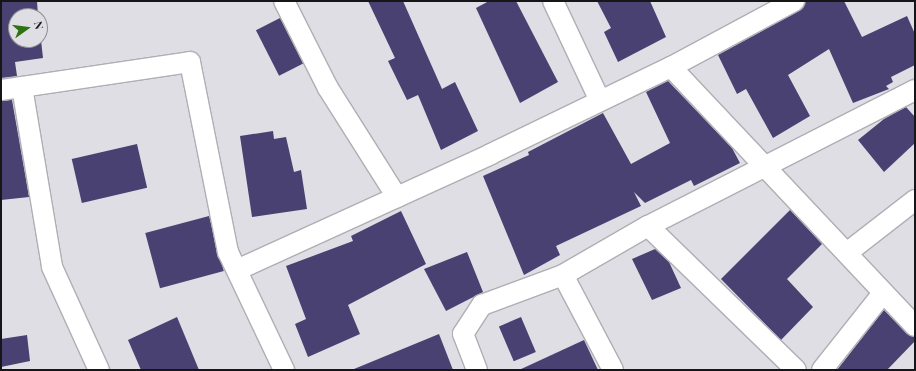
<!DOCTYPE html>
<html>
<head>
<meta charset="utf-8">
<style>
	body { margin:0 }
	#map { position:relative; width:916px; height:371px; overflow:hidden; background:#dedee4; font-family:"Playfair Display",serif }
	div>[style] { position:absolute }
	.building>* { inset:0; background:#484171; transform-origin:0 0 }
	.roads { filter:drop-shadow(1px 0 #afaeb4) drop-shadow(-1px 0 #afaeb4) drop-shadow(0 1px #afaeb4) drop-shadow(0 -1px #afaeb4) }
	.minor>* { height:20px; margin:-10px; padding:0 10px; transform-origin:10px; border-radius:10px; background:#fff }
	span { translate:-50% -50%; white-space:nowrap; text-align:center; line-height:1.15; -webkit-text-stroke:4px #dedee4; paint-order:stroke }
	.frame { position:absolute; inset:0; border:2px solid #161618; pointer-events:none }
	.north { position:absolute; left:8px; top:8px; width:40px; height:40px; box-sizing:border-box; background:#dedee4; border:1px solid #8e8e92; border-radius:50%; rotate:76deg; font-size:11px; font-weight:700; line-height:16px; text-align:center; color:#161618 }
	.north::after { content:''; display:block; margin:auto; width:14px; height:18px; background:#2e7313; clip-path:polygon(50% 0,100% 100%,50% 72%,0 100%) }
</style>
</head>
<body>
<div id="map">
	<div class="building">
		<i style="clip-path:polygon(1px 1px,37px 1px,38px 16px,16px 16px,16px 40px,40px 40px,40px 31px,43px 58px,15px 62px,17px 76px,1px 78px)"></i>
		<i style="clip-path:polygon(368px 1px,403px 1px,442px 89px,455px 82px,478px 131px,441px 150px,418px 95px,407px 100px,388px 61px,395px 58px)"></i>
		<i style="clip-path:polygon(489px 1px,516px 1px,558px 82px,520px 103px,476px 8px)"></i>
		<i style="clip-path:polygon(597px 1px,650px 1px,666px 37px,618px 62px,604px 32px,611px 28px)"></i>
		<i style="clip-path:polygon(806px 1px,844px 1px,862px 37px,907px 16px,915px 34px,915px 65px,891px 77px,893px 82px,886px 86px,889px 89px,853px 103px,829px 49px,788px 75px,810px 116px,773px 138px,746px 89px,737px 94px,718px 55px,799px 11px)"></i>
		<i style="left:280px;top:18px;width:51px;height:27px;rotate:63deg"></i>
		<i style="clip-path:polygon(668px 81px,732px 148px,740px 163px,694px 186px,691px 180px,645px 203px,634px 192px,641px 206px,556px 246px,560px 255px,524px 275px,483px 176px,529px 155px,528px 152px,603px 113px,631px 164px,670px 143px,646px 92px)"></i>
		<i style="clip-path:polygon(12px 100px,29px 197px,1px 200px,1px 101px)"></i>
		<i style="clip-path:polygon(906px 107px,915px 117px,915px 143px,884px 172px,858px 140px,884px 119px)"></i>
		<i style="clip-path:polygon(273px 131px,274px 139px,286px 137px,294px 172px,301px 170px,307px 209px,252px 217px,240px 136px)"></i>
		<i style="left:137px;top:144px;width:45px;height:67px;rotate:77deg"></i>
		<i style="clip-path:polygon(790px 210px,822px 244px,787px 279px,813px 307px,781px 340px,721px 279px)"></i>
		<i style="clip-path:polygon(401px 211px,426px 264px,348px 305px,360px 334px,308px 357px,295px 324px,306px 319px,286px 266px,353px 241px,351px 236px)"></i>
		<i style="left:209px;top:216px;width:57px;height:66px;rotate:75deg"></i>
		<i style="clip-path:polygon(655px 249px,669px 262px,681px 288px,652px 300px,632px 259px)"></i>
		<i style="clip-path:polygon(467px 252px,483px 292px,446px 311px,424px 269px)"></i>
		<i style="clip-path:polygon(884px 310px,907px 334px,915px 337px,915px 341px,887px 370px,837px 370px)"></i>
		<i style="clip-path:polygon(177px 317px,199px 370px,141px 370px,128px 340px)"></i>
		<i style="left:521px;top:317px;width:38px;height:24px;rotate:67deg"></i>
		<i style="clip-path:polygon(439px 334px,453px 370px,354px 370px,354px 369px)"></i>
		<i style="clip-path:polygon(27px 335px,30px 361px,1px 367px,1px 339px)"></i>
		<i style="clip-path:polygon(584px 340px,598px 370px,519px 370px)"></i>
	</div>
	<div class="roads">
		<div class="minor">
			<i style="left:284px;top:1px;width:97px;rotate:63.2deg"></i>
			<i style="left:328px;top:88px;width:129px;rotate:57.7deg"></i>
			<i style="left:553px;top:1px;width:110px;rotate:64.8deg"></i>
			<i style="left:671px;top:67px;width:356px;rotate:46.7deg"></i>
			<i style="left:22px;top:87px;width:182px;rotate:80.5deg"></i>
			<i style="left:52px;top:267px;width:113px;rotate:65.5deg"></i>
			<i style="left:1px;top:90px;width:191px;rotate:-8.4deg"></i>
			<i style="left:190px;top:62px;width:194px;rotate:78.7deg"></i>
			<i style="left:228px;top:252px;width:131px;rotate:64.6deg"></i>
			<i style="left:648px;top:226px;width:206px;rotate:44.2deg"></i>
			<i style="left:848px;top:252px;width:85px;rotate:-37.8deg"></i>
			<i style="left:237px;top:270px;width:279px;rotate:-24.5deg"></i>
			<i style="left:491px;top:154px;width:200px;rotate:-25.8deg"></i>
			<i style="left:671px;top:67px;width:140px;rotate:-28.2deg"></i>
			<i style="left:563px;top:275px;width:107px;rotate:62.2deg"></i>
			<i style="left:477px;top:370px;width:39px;rotate:-111deg"></i>
			<i style="left:463px;top:334px;width:35px;rotate:-57deg"></i>
			<i style="left:482px;top:305px;width:86px;rotate:-20.3deg"></i>
			<i style="left:563px;top:275px;width:98px;rotate:-30deg"></i>
			<i style="left:648px;top:226px;width:300px;rotate:-27deg"></i>
			<i style="left:822px;top:370px;width:98px;rotate:-51.6deg"></i>
		</div>
	</div>
	<div class="frame"></div>
	<div class="north">N</div>
</div>
</body>
</html>
